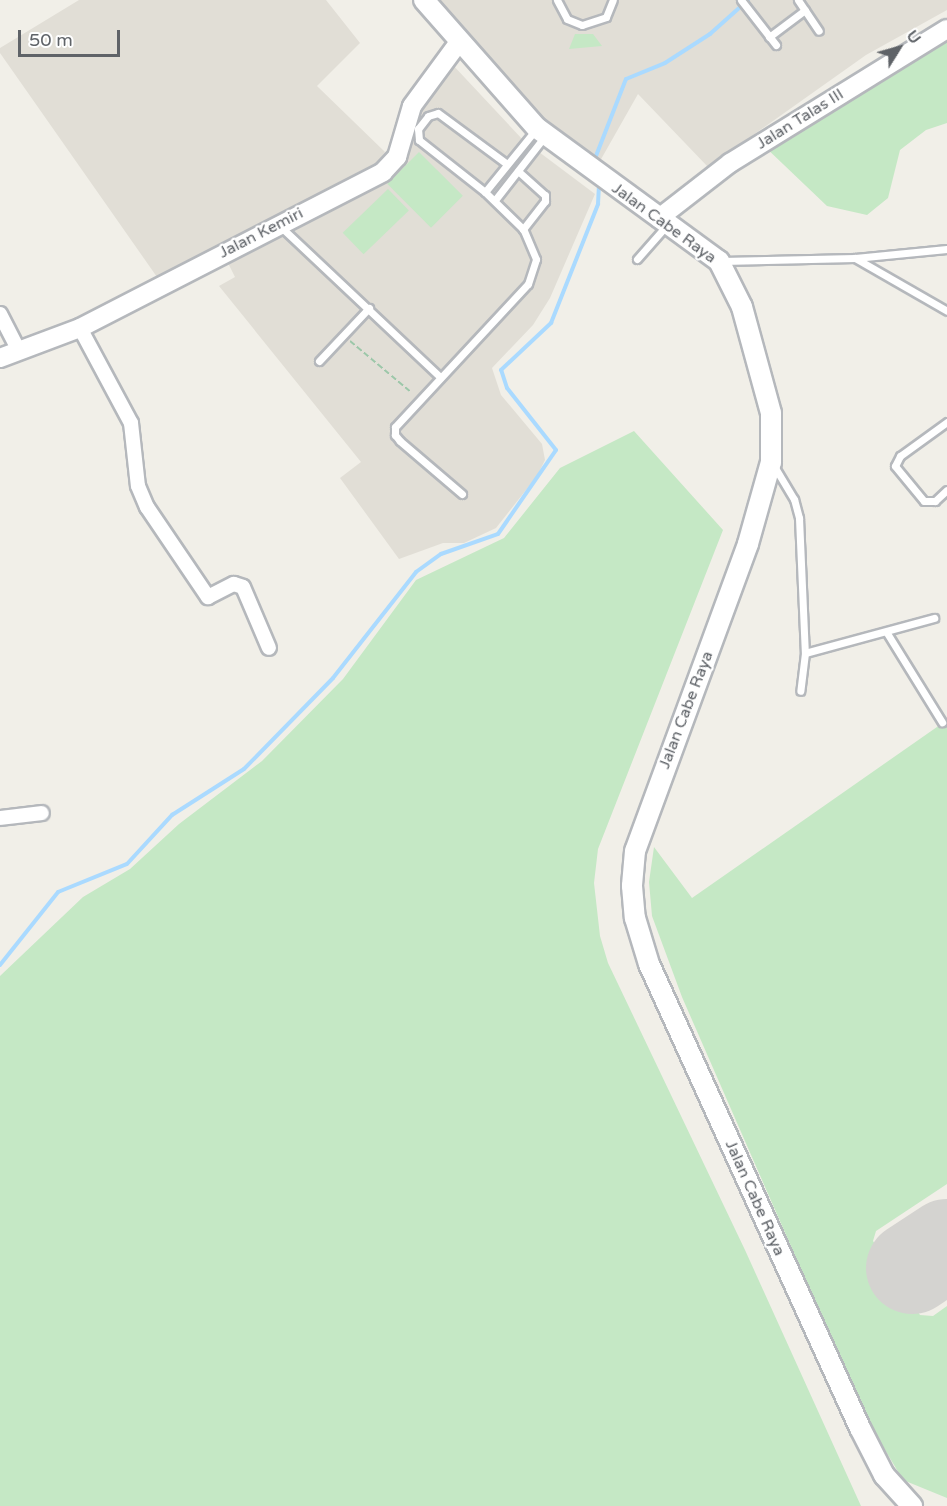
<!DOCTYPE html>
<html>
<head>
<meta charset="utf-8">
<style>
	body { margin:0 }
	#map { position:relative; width:947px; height:1506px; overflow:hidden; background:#f1efe8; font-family:"Varela Round",sans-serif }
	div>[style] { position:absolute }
	.education>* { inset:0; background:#e1ded6 }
	.green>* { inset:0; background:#c5e8c5; transform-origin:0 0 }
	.stream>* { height:4px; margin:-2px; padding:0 2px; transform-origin:2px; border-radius:2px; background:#aadaff }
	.runway>* { height:92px; margin:-46px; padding:0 46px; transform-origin:46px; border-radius:46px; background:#d4d3d0 }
	.path>* { height:2px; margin-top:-1px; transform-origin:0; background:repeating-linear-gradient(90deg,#9cc7a9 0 6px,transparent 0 9px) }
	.roads { filter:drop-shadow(2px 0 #b5b8bc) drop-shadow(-2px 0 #b5b8bc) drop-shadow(0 2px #b5b8bc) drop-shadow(0 -2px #b5b8bc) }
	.service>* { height:7px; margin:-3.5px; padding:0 3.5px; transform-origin:3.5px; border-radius:3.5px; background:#fff }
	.minor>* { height:14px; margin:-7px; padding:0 7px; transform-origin:7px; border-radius:7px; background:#fff }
	.tertiary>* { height:18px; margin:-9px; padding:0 9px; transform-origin:9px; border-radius:9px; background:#fff }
	.secondary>* { height:20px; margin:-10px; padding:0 10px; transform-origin:10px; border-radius:10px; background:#fff }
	span { translate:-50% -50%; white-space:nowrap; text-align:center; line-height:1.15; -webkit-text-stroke:4.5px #fff; paint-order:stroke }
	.street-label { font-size:16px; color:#5f6368 }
	.north { position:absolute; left:869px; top:18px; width:60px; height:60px; -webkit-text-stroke:4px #fff; paint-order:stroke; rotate:53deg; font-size:16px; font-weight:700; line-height:24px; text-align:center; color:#5f6368 }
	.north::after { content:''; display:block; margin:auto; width:21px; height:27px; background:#5f6368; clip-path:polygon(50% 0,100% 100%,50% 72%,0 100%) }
	.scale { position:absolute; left:18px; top:30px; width:102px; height:27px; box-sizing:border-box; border:3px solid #5f6368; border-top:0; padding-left:8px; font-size:18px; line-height:21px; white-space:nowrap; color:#5f6368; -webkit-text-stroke:4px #fff; paint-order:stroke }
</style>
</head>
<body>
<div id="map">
	<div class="education">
		<i style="clip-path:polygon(79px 0,326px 0,360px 43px,317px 86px,385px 152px,375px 165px,354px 177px,157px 277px,0 53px,0 48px)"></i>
		<i style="clip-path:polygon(434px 0,947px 0,947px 10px,866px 55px,708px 167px,638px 94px,600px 161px,523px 101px)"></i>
		<i style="clip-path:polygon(451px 63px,523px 140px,595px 194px,550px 298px,533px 325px,492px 368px,501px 395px,542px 444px,545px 460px,537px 476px,496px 528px,464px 543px,443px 543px,399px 559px,340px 478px,361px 462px,219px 286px,235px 277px,228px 263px,392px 174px,419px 109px)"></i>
	</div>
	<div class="green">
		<i style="clip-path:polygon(947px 33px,947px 123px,926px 130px,900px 150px,888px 198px,867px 215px,827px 206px,762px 144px)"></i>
		<i style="clip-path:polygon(575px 34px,593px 34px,602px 46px,569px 49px)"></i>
		<i style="left:419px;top:152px;width:62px;height:45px;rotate:45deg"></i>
		<i style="left:388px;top:189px;width:30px;height:63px;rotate:46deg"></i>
		<i style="clip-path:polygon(634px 431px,723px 530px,598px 849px,594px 883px,600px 936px,608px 963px,745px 1250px,861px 1506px,0 1506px,0 976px,83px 897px,130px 869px,179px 824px,262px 761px,343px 679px,416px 580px,504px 538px,560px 468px)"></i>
		<i style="clip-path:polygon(947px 720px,947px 1184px,876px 1231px,873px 1241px,920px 1315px,933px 1316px,947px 1306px,947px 1498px,903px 1480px,866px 1418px,682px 997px,652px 916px,649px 882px,654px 847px,692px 898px)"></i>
	</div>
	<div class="stream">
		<i style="left:594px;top:161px;width:88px;rotate:-68.7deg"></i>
		<i style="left:626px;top:79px;width:42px;rotate:-22.3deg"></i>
		<i style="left:665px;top:63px;width:54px;rotate:-32.8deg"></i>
		<i style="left:710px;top:34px;width:51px;rotate:-41.8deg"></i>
		<i style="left:0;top:965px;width:93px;rotate:-51.5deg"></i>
		<i style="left:58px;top:892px;width:74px;rotate:-22.1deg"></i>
		<i style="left:127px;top:864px;width:67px;rotate:-47.4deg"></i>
		<i style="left:172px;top:815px;width:85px;rotate:-32.6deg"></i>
		<i style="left:244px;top:769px;width:127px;rotate:-45.6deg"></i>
		<i style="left:333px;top:678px;width:135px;rotate:-51.9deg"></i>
		<i style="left:416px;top:572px;width:31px;rotate:-36deg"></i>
		<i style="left:441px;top:554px;width:60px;rotate:-19.3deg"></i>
		<i style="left:498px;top:534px;width:102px;rotate:-55.4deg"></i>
		<i style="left:556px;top:450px;width:79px;rotate:-128.3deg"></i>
		<i style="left:507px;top:388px;width:19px;rotate:-108deg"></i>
		<i style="left:501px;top:370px;width:69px;rotate:-43.2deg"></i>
		<i style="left:551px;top:323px;width:128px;rotate:-68.4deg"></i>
		<i style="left:598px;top:204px;width:21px;rotate:-87deg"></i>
	</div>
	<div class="runway">
		<i style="left:912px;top:1268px;width:42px;rotate:-33.3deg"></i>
	</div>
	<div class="path">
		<i style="left:350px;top:341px;width:81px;rotate:40deg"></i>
	</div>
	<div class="roads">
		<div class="service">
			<i style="left:557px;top:0;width:21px;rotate:62deg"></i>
			<i style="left:567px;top:19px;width:16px;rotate:22deg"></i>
			<i style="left:582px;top:25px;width:25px;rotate:-18deg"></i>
			<i style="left:606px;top:17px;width:18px;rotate:-68deg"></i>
			<i style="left:741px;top:0;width:57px;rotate:52.1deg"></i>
			<i style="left:798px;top:0;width:37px;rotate:56deg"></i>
			<i style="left:769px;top:37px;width:45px;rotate:-36.9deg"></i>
			<i style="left:518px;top:171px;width:36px;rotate:42deg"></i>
			<i style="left:545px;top:195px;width:6px;rotate:90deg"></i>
			<i style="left:545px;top:201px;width:36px;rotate:128deg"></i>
			<i style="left:485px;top:192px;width:82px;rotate:-50.9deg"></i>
			<i style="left:495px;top:200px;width:81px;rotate:-52deg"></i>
			<i style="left:281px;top:227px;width:219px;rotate:43.3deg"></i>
			<i style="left:855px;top:258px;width:106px;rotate:29.9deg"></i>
			<i style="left:637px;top:259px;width:44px;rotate:-48.7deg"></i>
			<i style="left:722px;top:261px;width:133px;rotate:-1.3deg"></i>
			<i style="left:855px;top:258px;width:92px;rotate:-5.6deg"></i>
			<i style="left:319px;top:361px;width:73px;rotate:-46.7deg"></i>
			<i style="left:947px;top:422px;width:58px;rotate:144.1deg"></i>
			<i style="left:900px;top:456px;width:11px;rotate:117deg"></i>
			<i style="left:895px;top:466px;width:45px;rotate:50.4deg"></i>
			<i style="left:924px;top:501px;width:11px"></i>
			<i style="left:935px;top:501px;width:16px;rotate:-43deg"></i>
			<i style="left:774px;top:466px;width:39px;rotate:59deg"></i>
			<i style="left:794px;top:499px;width:20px;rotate:75deg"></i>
			<i style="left:799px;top:518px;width:135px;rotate:87.5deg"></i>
			<i style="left:805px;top:653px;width:38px;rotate:97deg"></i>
			<i style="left:462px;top:494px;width:82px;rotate:-139.5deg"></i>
			<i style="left:400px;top:441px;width:8px;rotate:-130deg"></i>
			<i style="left:395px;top:435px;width:8px;rotate:-90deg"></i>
			<i style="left:395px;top:427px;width:195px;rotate:-47.1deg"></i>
			<i style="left:528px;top:284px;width:26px;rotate:-72deg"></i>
			<i style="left:536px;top:259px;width:33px;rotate:-113deg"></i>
			<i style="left:523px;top:229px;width:53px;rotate:-135.8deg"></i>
			<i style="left:485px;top:192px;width:84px;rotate:-141.8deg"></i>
			<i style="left:419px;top:140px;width:11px;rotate:-95deg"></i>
			<i style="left:418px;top:129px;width:16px;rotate:-52deg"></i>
			<i style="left:428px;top:116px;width:10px;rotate:-17deg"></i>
			<i style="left:438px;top:113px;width:86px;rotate:36.5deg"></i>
			<i style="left:887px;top:633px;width:105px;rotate:58.3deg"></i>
			<i style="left:805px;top:653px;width:134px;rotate:-15.2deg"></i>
		</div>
		<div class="minor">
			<i style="left:0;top:314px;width:42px;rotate:62.8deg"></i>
			<i style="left:80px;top:328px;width:108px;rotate:61.8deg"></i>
			<i style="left:131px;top:423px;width:63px;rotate:83.7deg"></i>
			<i style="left:138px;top:486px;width:23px;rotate:67deg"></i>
			<i style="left:147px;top:507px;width:109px;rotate:55.9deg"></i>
			<i style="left:208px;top:597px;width:29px;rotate:-27deg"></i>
			<i style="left:234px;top:584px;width:9px;rotate:18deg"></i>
			<i style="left:243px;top:587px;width:66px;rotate:66.9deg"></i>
			<i style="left:0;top:818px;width:42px;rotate:-6.8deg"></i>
		</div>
		<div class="tertiary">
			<i style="left:659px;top:218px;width:90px;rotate:-37.8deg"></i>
			<i style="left:730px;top:163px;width:255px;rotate:-31.7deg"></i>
			<i style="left:0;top:358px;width:85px;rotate:-20.6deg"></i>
			<i style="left:80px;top:328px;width:341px;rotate:-27.2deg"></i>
			<i style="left:383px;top:172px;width:21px;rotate:-47deg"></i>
			<i style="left:397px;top:157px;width:53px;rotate:-73.6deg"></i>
			<i style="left:412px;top:106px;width:79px;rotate:-53.7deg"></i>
		</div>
		<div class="secondary">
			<i style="left:424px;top:0;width:171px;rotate:48.6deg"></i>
			<i style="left:537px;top:128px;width:225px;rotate:36.2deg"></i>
			<i style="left:719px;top:261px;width:51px;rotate:63.4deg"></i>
			<i style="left:742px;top:307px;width:110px;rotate:74.7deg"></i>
			<i style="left:771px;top:413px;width:49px;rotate:90deg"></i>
			<i style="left:771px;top:462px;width:85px;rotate:105.7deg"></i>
			<i style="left:748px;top:544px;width:327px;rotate:110.2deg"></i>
			<i style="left:635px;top:851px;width:35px;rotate:95deg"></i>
			<i style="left:632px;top:886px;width:32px;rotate:85deg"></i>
			<i style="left:635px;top:918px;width:48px;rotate:73.1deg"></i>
			<i style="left:649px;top:964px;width:510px;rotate:65.55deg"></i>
			<i style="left:860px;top:1428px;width:53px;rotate:62.9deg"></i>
			<i style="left:884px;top:1475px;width:42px;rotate:47.9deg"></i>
		</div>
	</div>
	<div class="street-label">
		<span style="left:800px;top:119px;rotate:-32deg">Jalan Talas III</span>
		<span style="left:664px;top:223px;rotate:36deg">Jalan Cabe Raya</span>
		<span style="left:261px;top:233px;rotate:-27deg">Jalan Kemiri</span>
		<span style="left:686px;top:710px;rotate:-69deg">Jalan Cabe Raya</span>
		<span style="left:755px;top:1198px;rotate:66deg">Jalan Cabe Raya</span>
	</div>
	<div class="north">U</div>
	<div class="scale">50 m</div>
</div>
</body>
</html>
